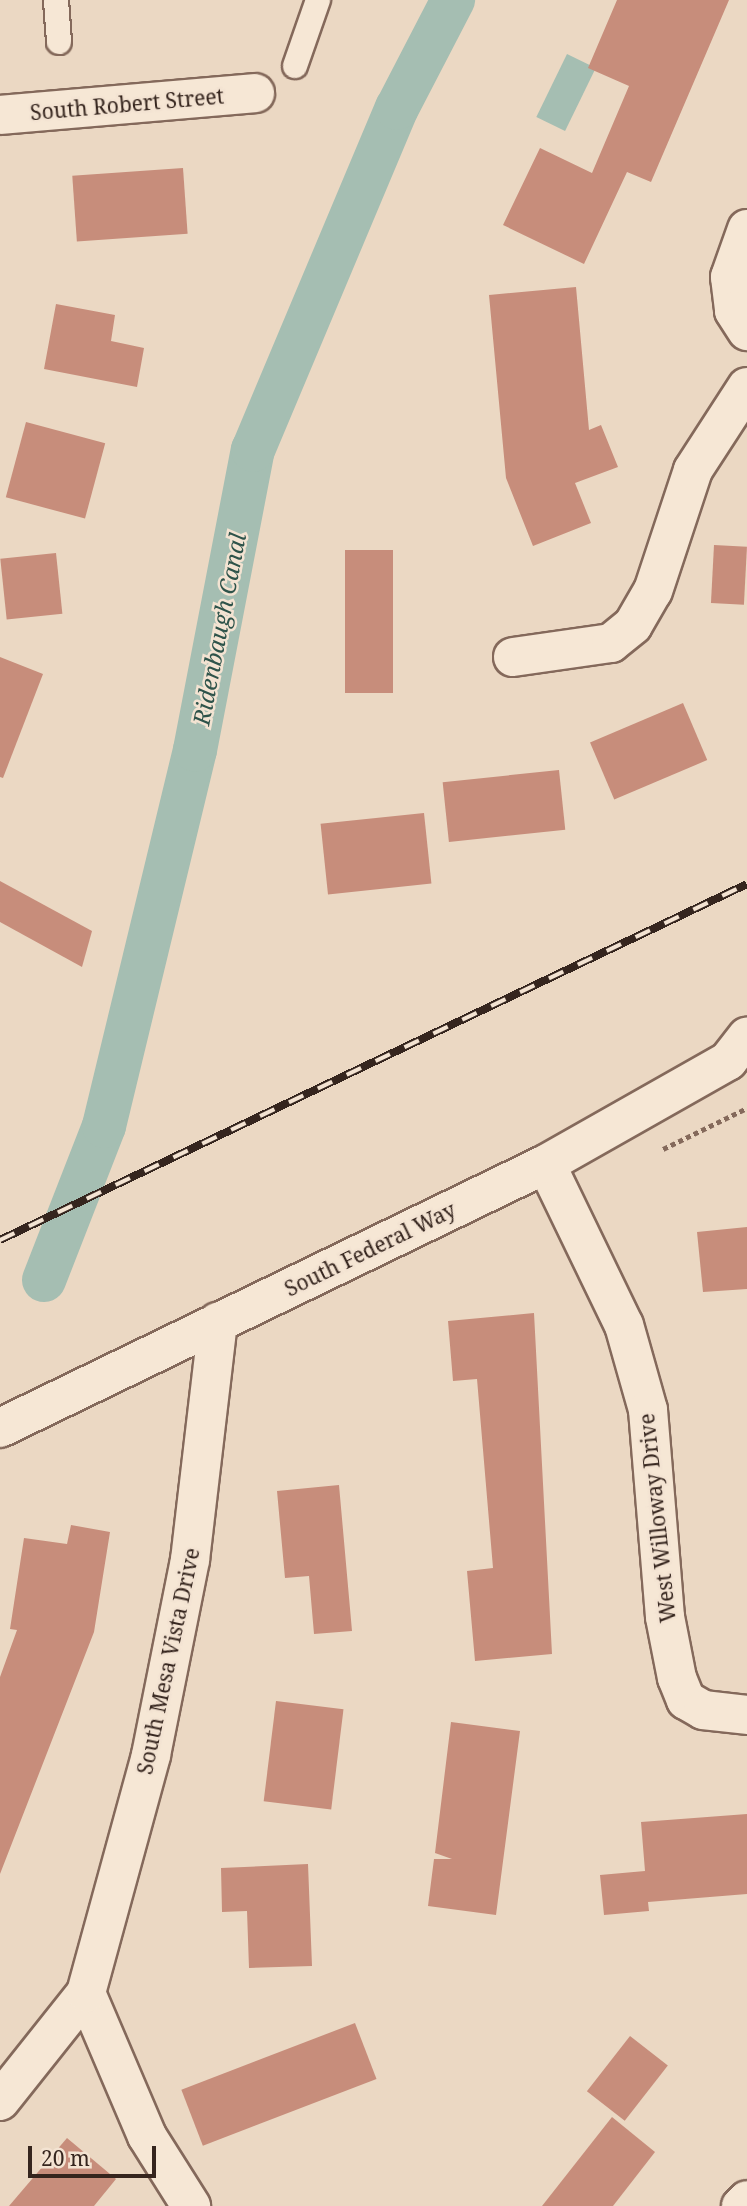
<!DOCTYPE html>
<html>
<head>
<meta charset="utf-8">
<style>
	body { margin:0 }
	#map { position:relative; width:747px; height:2206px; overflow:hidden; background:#ebd8c3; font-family:"Noto Serif",serif }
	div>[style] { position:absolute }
	.water>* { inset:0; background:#a5beb2; transform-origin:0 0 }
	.canal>* { height:44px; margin:-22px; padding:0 22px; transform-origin:22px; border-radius:22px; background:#a5beb2 }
	.building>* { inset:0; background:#c78d7b; transform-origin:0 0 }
	.path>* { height:4.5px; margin-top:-2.25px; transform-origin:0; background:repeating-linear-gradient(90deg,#84695b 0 5px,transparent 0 8.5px) }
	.roads { filter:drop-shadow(2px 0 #84695b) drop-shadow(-2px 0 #84695b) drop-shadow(0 2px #84695b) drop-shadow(0 -2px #84695b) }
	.service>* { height:24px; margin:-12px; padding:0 12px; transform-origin:12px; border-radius:12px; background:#f6e7d5 }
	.minor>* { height:38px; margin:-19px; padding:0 19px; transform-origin:19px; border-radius:19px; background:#f6e7d5 }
	.secondary>* { height:38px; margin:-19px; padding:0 19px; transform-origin:19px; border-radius:19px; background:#f6e7d5 }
	.rail>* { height:8px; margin-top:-4px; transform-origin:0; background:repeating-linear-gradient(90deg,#f3e3d2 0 16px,#35251e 0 32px); box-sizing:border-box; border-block:2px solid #35251e }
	span { translate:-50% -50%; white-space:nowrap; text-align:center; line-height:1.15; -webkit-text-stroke:5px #f3e3d2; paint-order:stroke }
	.street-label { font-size:21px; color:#35251e }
	.water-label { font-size:23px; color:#2e534a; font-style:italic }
	.scale { position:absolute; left:28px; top:2146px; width:128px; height:32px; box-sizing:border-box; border:4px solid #35251e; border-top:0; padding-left:9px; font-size:21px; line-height:24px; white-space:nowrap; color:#35251e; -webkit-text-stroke:5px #f3e3d2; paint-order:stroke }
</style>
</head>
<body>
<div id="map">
	<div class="water">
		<i style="left:567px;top:54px;width:32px;height:70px;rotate:26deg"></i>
	</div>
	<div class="canal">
		<i style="left:44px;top:1280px;width:165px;rotate:-68.7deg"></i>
		<i style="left:104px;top:1126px;width:387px;rotate:-76.4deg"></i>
		<i style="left:195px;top:750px;width:306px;rotate:-79.1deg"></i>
		<i style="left:253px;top:450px;width:371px;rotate:-67.2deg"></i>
		<i style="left:397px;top:108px;width:122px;rotate:-62.6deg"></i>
	</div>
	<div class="building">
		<i style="clip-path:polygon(617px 0,729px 0,651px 182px,627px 172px,584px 264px,503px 225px,540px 148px,592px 173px,629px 86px,588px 68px)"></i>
		<i style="left:183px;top:168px;width:66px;height:111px;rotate:86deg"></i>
		<i style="clip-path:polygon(576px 287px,589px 430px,601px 425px,618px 467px,575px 483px,591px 523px,533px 546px,506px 478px,489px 295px)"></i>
		<i style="clip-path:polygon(56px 304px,115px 315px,111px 341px,144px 348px,137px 387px,44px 369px)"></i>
		<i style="left:26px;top:422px;width:82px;height:78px;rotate:15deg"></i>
		<i style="left:714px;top:545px;width:33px;height:58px;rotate:3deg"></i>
		<i style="left:345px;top:550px;width:48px;height:143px"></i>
		<i style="left:56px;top:553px;width:61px;height:56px;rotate:84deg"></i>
		<i style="clip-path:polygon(0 657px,43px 674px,3px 778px,0 777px)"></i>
		<i style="left:683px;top:703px;width:62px;height:101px;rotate:67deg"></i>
		<i style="left:559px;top:770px;width:60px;height:117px;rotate:84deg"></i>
		<i style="left:424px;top:813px;width:71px;height:104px;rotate:84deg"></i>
		<i style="clip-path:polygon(0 881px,92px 931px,82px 967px,0 922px)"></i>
		<i style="clip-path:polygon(747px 1227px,747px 1289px,703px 1292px,697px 1232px)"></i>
		<i style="clip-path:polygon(534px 1313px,552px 1654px,475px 1661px,467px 1571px,493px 1568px,477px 1379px,453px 1381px,448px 1321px)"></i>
		<i style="clip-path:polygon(339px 1485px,352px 1631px,314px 1634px,309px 1576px,285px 1578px,277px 1491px)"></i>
		<i style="clip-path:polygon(71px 1525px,110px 1532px,94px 1632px,0 1874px,0 1677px,17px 1630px,10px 1629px,24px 1538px,67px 1544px)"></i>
		<i style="left:276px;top:1701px;width:68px;height:101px;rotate:7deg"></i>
		<i style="clip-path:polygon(451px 1722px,520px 1731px,496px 1915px,428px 1906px,434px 1859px,452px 1859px,435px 1853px)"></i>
		<i style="clip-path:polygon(747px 1814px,747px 1894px,648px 1902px,649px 1911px,604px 1915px,600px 1875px,645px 1871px,641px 1822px)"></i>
		<i style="clip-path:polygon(308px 1864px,312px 1966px,249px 1968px,247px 1911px,222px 1912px,221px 1868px)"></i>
		<i style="left:355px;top:2023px;width:60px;height:186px;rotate:69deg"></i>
		<i style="left:630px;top:2036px;width:48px;height:70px;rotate:38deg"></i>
		<i style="clip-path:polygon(612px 2117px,655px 2152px,613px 2206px,542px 2206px)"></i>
		<i style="clip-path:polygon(67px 2138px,116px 2179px,94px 2206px,9px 2206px)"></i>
	</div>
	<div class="path">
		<i style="left:663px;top:1149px;width:93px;rotate:-26deg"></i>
	</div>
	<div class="roads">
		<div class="service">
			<i style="left:56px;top:0;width:42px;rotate:85.9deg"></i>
			<i style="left:295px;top:66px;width:70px;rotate:-70.8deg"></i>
		</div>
		<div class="minor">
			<i style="left:0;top:115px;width:256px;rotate:-4.9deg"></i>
			<i style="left:747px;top:229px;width:51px;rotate:109.5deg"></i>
			<i style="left:730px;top:277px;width:34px;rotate:83deg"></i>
			<i style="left:734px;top:311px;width:24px;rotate:57deg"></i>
			<i style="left:513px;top:657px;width:99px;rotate:-8.1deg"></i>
			<i style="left:611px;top:643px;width:28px;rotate:-39deg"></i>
			<i style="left:633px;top:625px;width:39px;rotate:-60deg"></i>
			<i style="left:653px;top:591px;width:127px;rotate:-71.7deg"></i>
			<i style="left:693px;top:470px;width:99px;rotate:-57deg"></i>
			<i style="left:546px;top:1164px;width:179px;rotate:64.2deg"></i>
			<i style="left:624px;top:1325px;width:88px;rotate:74.2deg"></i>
			<i style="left:648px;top:1410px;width:208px;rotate:85.3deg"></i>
			<i style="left:665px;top:1617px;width:62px;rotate:78.9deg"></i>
			<i style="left:677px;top:1678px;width:24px;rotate:68deg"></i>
			<i style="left:686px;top:1700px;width:20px;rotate:30deg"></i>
			<i style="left:703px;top:1710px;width:44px;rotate:6.5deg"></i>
			<i style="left:86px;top:1993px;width:155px;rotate:66.9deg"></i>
			<i style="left:147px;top:2136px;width:83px;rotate:57.8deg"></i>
			<i style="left:0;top:2101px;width:138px;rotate:-51.5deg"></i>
			<i style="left:86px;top:1993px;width:247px;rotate:-74.7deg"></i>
			<i style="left:151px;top:1755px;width:199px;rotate:-78.7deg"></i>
			<i style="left:190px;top:1560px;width:240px;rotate:-83.3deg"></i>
			<i style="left:741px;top:2206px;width:8px;rotate:-45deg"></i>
		</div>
		<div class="secondary">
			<i style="left:0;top:1428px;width:606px;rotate:-25.8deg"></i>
			<i style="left:546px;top:1164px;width:209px;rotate:-29.5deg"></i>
			<i style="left:728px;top:1061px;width:31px;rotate:-52deg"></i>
		</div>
	</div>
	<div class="rail">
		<i style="left:0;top:1240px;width:827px;rotate:-25.48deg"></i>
	</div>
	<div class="street-label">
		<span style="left:127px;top:104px;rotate:-5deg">South Robert Street</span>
		<span style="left:370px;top:1249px;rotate:-26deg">South Federal Way</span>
		<span style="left:657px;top:1518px;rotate:-96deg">West Willoway Drive</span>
		<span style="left:168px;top:1661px;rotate:-78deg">South Mesa Vista Drive</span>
	</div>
	<div class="water-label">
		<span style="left:219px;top:629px;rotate:-79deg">Ridenbaugh Canal</span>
	</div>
	<div class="scale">20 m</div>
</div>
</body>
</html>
